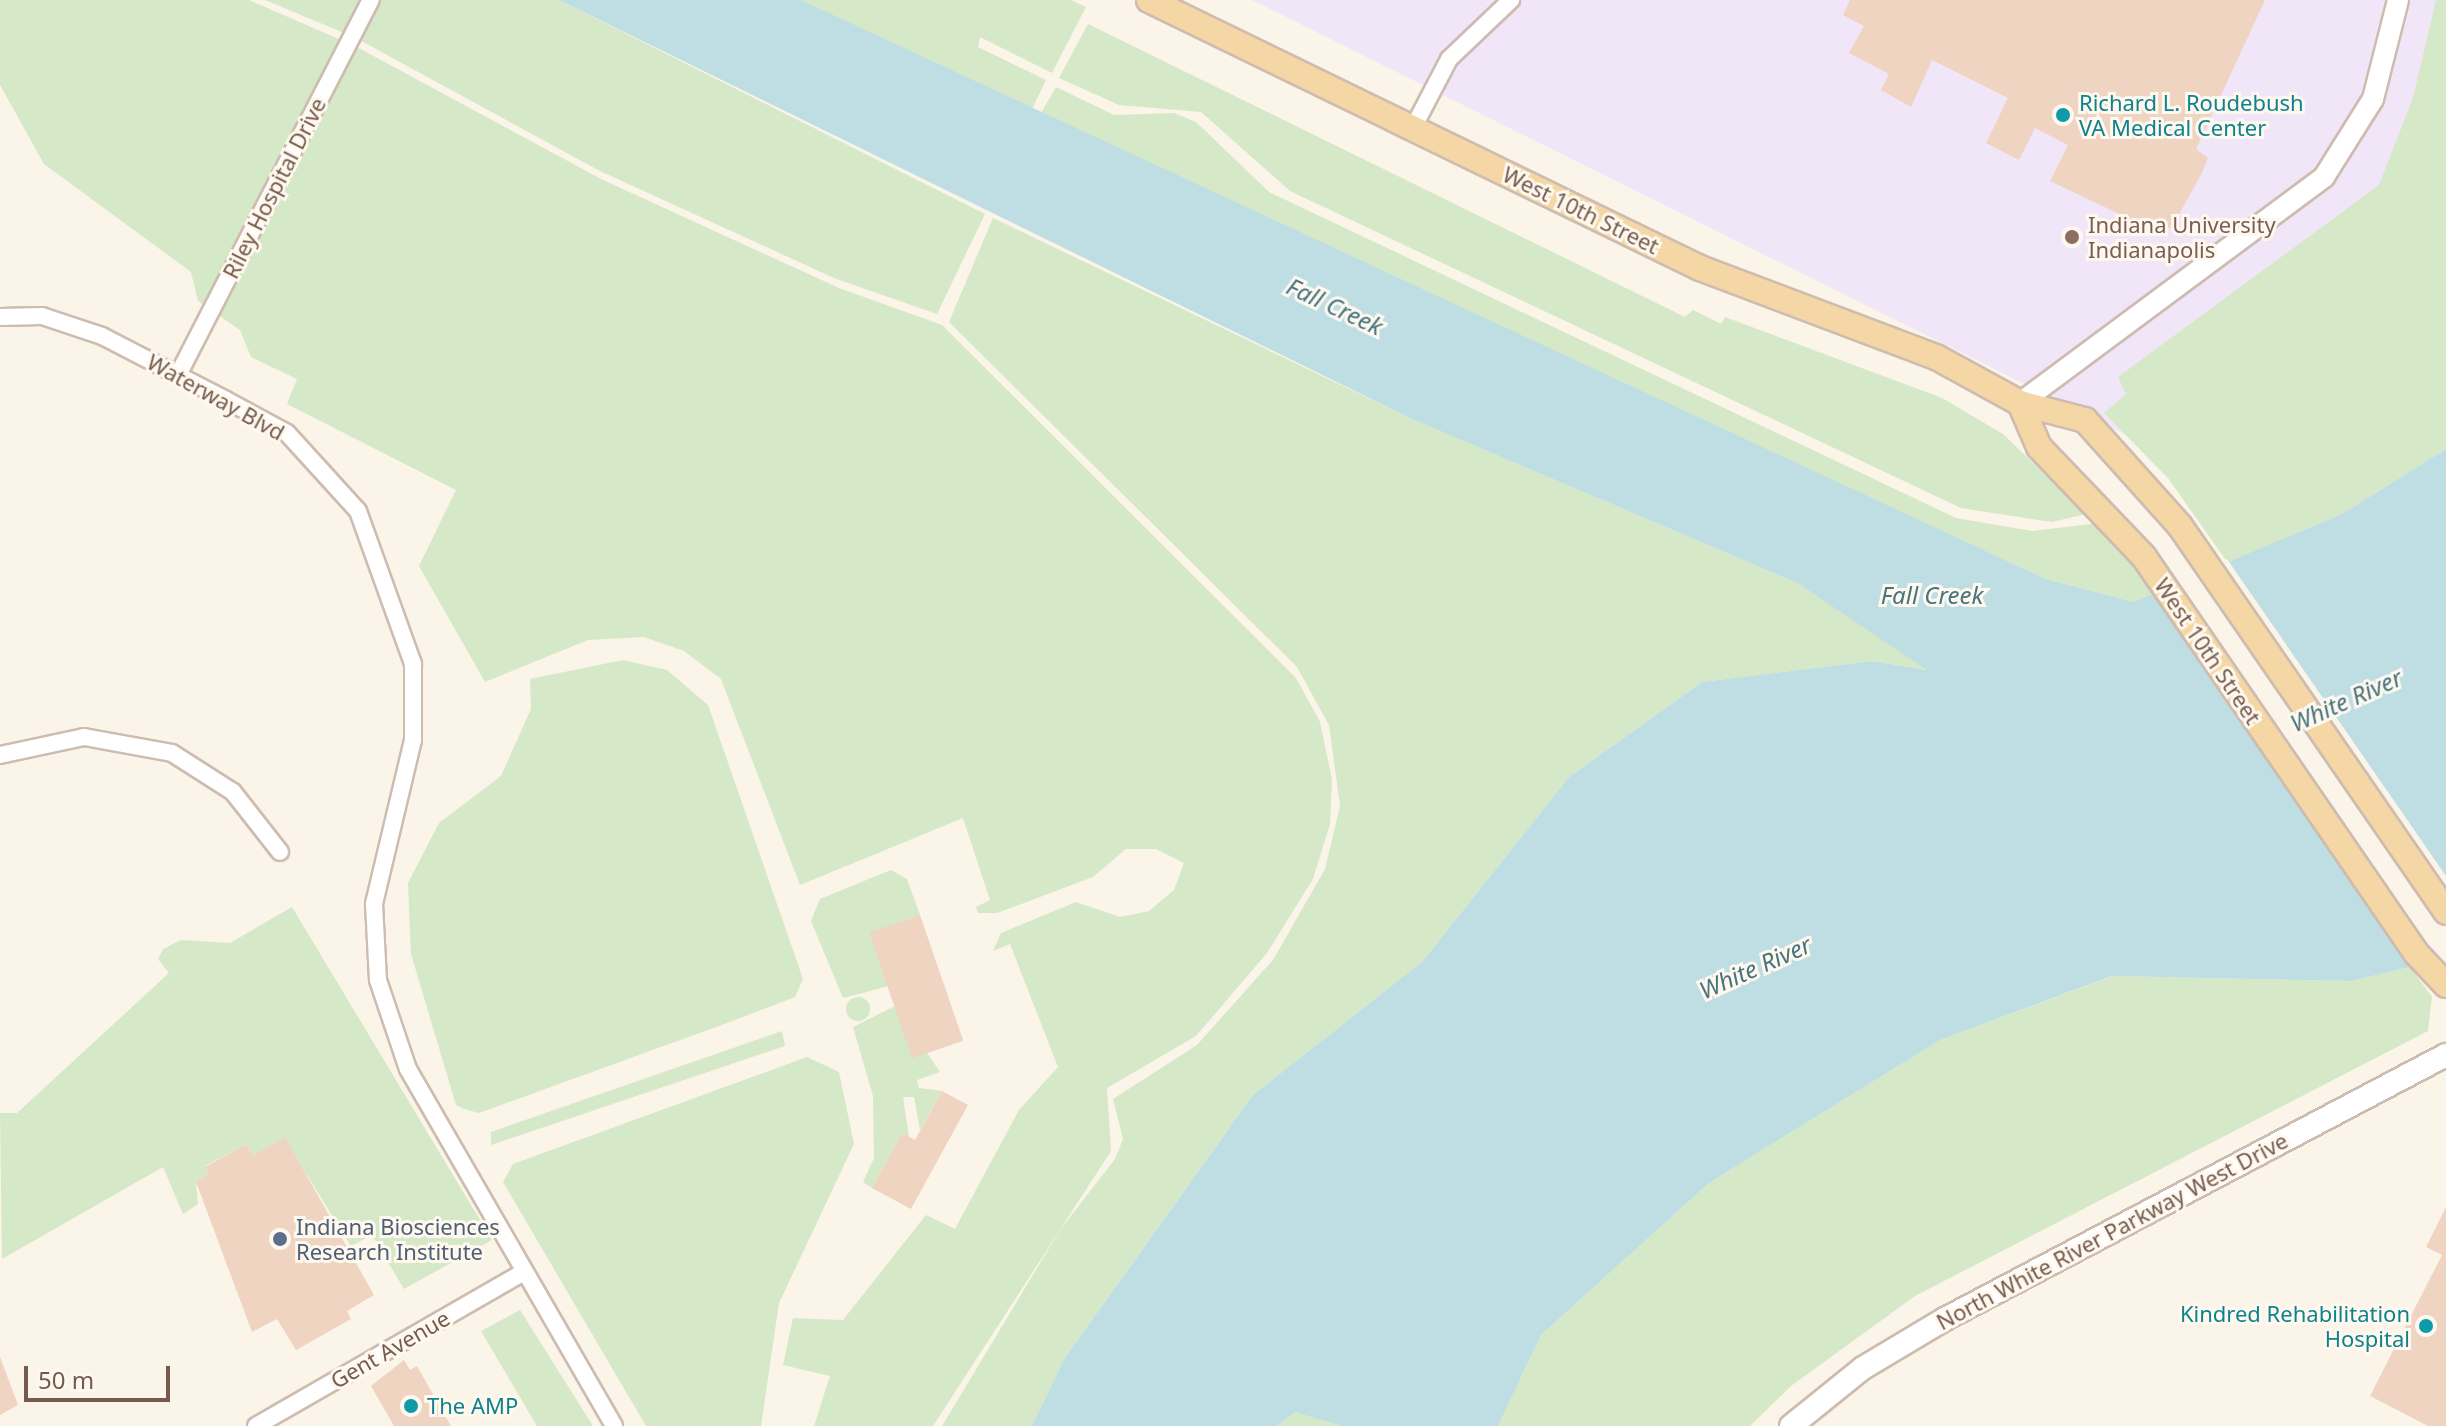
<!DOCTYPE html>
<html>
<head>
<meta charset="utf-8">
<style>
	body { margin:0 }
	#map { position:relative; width:2446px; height:1426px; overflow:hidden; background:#fbf4e8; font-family:"Noto Sans",sans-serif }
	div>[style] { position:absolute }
	.education>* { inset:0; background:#f1e5f8 }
	.green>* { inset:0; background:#d5e8c7 }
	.round { border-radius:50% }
	.water>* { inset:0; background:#bedee4 }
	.pier>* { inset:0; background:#fbf4e8 }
	.building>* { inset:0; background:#efd4c2; transform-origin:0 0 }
	.roads { filter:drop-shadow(2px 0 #cdbcaf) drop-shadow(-2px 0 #cdbcaf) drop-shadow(0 2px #cdbcaf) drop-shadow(0 -2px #cdbcaf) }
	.minor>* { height:16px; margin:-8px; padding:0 8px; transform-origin:8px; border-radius:8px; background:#fff }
	.tertiary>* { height:20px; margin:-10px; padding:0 10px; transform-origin:10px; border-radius:10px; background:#fff }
	.secondary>* { height:22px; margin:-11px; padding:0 11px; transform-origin:11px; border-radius:11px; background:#fff }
	.primary>* { height:24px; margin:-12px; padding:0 12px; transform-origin:12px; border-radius:12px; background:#f5d7a6 }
	.dots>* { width:22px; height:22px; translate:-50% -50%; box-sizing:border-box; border:4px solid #fef8ef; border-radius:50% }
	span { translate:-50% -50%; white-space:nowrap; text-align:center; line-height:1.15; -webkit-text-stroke:6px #fef8ef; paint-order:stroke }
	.culture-label { font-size:22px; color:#0d838f }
	.left { translate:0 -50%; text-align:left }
	.right { translate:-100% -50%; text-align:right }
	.street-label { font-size:22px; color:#745b4e }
	.education-label { font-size:22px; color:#785e54 }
	.service-label { font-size:22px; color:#4e5e75 }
	.water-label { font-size:24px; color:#46757f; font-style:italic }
	.scale { position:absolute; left:24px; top:1366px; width:146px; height:36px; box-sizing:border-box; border:4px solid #745b4e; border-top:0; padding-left:10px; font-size:24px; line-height:28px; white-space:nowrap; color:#745b4e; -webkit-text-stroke:6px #fef8ef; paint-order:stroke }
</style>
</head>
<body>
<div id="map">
	<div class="education">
		<i style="clip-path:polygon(1252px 0,2446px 0,2446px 166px,2165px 454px)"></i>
	</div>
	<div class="green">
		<i style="clip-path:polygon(0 0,249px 0,355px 46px,601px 179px,839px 288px,942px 325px,1296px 678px,1320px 722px,1332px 779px,1330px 824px,1313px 879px,1267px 953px,1196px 1036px,1107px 1088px,1111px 1151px,933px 1426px,814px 1426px,830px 1376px,783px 1365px,793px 1318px,843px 1320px,926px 1215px,955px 1229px,1019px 1110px,1058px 1067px,1010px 944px,993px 951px,1001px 933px,1076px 902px,1120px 917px,1149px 911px,1174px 890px,1184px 863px,1156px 849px,1126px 849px,1093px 877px,997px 913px,978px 913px,976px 907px,990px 900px,963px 818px,800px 885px,721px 679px,684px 651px,644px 637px,588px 640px,485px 682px,419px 566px,456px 490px,287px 404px,297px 379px,251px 357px,240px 330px,198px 301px,191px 272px,44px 164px,0 85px)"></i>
		<i style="clip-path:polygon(265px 0,559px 0,985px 214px,937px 314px,834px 278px,600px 171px,354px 37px)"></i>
		<i style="clip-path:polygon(801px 0,1071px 0,1086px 7px,1052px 73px,980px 37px,978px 47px,1046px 80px,1031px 111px)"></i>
		<i style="clip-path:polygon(2436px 0,2446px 0,2446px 449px,2342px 514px,2228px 563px,2168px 478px,2104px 413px,2126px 394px,2118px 377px,2379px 185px,2413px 98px)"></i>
		<i style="clip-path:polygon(1088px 24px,1685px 317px,1693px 310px,1721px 324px,1725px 317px,1942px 398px,2003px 434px,2086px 514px,2052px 522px,1961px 508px,1290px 191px,1201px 112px,1119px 105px,1059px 78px)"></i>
		<i style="clip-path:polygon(1056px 87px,1114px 115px,1174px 113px,1196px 122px,1269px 192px,1956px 518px,2032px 531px,2100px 523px,2154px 595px,2134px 602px,2046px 579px,1040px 115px)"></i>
		<i style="clip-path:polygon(993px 218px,1412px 419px,1797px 583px,1928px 670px,1872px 661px,1702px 682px,1569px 777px,1422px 962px,1253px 1095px,1064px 1359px,1032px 1426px,942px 1426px,1060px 1230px,1115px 1159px,1123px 1139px,1113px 1099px,1197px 1045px,1273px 960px,1325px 869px,1340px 806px,1329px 725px,1297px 667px,949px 322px)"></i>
		<i style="clip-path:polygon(623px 660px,667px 670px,708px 705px,803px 979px,795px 997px,727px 1023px,479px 1113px,464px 1109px,456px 1105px,411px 954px,408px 883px,439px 823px,501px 776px,531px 709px,530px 679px)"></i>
		<i style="clip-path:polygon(891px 870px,907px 879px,920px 915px,869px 933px,889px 986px,843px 998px,811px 921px,820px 899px)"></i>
		<i style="clip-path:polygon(292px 907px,492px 1240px,404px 1289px,372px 1235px,351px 1246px,284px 1138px,253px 1155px,246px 1144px,205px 1166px,209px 1174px,196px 1182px,198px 1204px,183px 1214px,163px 1167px,2px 1259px,0 1113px,17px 1113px,169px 973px,158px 959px,163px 949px,181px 940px,230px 943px)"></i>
		<i style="clip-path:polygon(2410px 967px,2432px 997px,2428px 1031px,1915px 1296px,1791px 1386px,1750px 1426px,1498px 1426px,1541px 1335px,1709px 1183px,1940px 1040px,2113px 976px,2351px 981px)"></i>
		<i class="round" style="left:846px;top:997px;width:24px;height:24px"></i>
		<i style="clip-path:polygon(895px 1006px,940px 1072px,917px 1080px,919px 1088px,942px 1091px,920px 1130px,914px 1097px,903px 1097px,909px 1137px,902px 1133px,872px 1188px,863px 1182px,874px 1158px,873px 1096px,853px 1027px)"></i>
		<i style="clip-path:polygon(782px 1031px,785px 1046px,491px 1145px,491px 1132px)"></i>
		<i style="clip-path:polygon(807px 1057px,839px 1072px,854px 1144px,779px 1303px,761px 1426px,646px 1426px,503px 1182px,513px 1164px)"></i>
		<i style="clip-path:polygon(520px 1310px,593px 1426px,537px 1426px,481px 1331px)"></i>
		<i style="clip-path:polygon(1294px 1412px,1338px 1422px,1343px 1426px,1277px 1426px)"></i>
	</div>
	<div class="water">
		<i style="clip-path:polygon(559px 0,801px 0,2046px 579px,2134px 602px,2342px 514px,2446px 449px,2446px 928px,2410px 967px,2351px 981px,2112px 976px,1940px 1040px,1709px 1183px,1541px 1335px,1498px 1426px,1343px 1426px,1295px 1412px,1277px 1426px,1032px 1426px,1064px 1359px,1253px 1095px,1422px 962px,1569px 777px,1702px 682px,1872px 661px,1927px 670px,1797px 583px,1412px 419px)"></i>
	</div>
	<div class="pier">
		<i style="clip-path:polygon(2227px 559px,2446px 876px,2446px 934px,2413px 970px,2150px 591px)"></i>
	</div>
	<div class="building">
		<i style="clip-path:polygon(1850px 0,2265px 0,2196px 149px,2208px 158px,2201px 175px,2172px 227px,2157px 232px,2050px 181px,2068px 145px,2035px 128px,2019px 160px,1986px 143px,2008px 98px,1932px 60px,1911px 107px,1881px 90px,1889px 74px,1849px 53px,1864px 26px,1843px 15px)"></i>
		<i style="left:920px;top:915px;width:133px;height:54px;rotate:71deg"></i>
		<i style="clip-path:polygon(942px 1091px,968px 1105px,911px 1209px,872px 1188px,902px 1133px,915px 1140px)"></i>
		<i style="clip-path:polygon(285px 1137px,374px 1295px,347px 1311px,351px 1319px,296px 1350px,277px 1319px,252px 1332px,196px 1182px,209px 1174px,205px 1167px,246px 1144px,253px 1155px)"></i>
		<i style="clip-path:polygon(2446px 1207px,2446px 1426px,2428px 1426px,2370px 1396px,2442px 1255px,2426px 1247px)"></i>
		<i style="clip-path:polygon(0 1357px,18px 1405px,0 1415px)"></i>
		<i style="clip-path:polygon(404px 1360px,410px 1370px,417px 1366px,451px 1426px,394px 1426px,371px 1386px)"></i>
	</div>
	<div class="roads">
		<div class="minor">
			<i style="left:1413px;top:128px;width:78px;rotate:-62.4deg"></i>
			<i style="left:1449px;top:59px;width:86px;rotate:-43.6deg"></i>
			<i style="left:0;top:317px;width:42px;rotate:-1.4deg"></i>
			<i style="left:42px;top:316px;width:63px;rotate:18.4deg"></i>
			<i style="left:102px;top:336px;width:140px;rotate:27.3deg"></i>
			<i style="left:226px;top:400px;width:69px;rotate:28.4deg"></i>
			<i style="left:287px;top:433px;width:105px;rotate:47.7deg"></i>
			<i style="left:358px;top:511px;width:163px;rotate:70.2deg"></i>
			<i style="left:413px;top:664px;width:76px;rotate:90deg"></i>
			<i style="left:413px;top:740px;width:169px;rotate:103.4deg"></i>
			<i style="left:374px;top:904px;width:76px;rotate:87deg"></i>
			<i style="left:378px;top:980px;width:94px;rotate:71.4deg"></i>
			<i style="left:408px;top:1069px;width:412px;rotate:60deg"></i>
			<i style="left:178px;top:375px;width:422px;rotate:-62.8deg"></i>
			<i style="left:0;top:755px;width:86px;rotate:-12.1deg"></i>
			<i style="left:84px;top:737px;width:89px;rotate:10.3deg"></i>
			<i style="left:172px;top:753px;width:72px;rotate:32.6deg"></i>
			<i style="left:233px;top:792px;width:76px;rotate:51.9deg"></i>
			<i style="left:256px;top:1426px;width:309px;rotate:-29.9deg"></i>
		</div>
		<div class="tertiary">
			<i style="left:2020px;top:403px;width:379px;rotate:-36.6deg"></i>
			<i style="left:2324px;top:177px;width:92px;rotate:-57.9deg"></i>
			<i style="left:2373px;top:99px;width:102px;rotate:-75.8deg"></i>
		</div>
		<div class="secondary">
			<i style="left:1791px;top:1426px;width:92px;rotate:-38.9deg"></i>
			<i style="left:1863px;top:1368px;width:96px;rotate:-30.9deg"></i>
			<i style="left:1945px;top:1319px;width:566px;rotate:-27.79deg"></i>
		</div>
		<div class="primary">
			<i style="left:1149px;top:0;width:613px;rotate:25.94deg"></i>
			<i style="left:1700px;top:268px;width:252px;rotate:20.7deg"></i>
			<i style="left:1936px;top:357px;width:96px;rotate:28.7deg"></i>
			<i style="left:2020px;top:403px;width:67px;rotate:14.7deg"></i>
			<i style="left:2085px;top:420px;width:142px;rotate:48.1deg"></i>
			<i style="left:2180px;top:526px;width:469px;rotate:55.4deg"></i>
			<i style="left:2020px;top:403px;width:48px;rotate:66.6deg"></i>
			<i style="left:2039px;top:447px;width:152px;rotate:46.3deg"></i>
			<i style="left:2144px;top:557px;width:480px;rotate:55.5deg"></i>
			<i style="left:2416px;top:953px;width:44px;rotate:46.8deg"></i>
		</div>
	</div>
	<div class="dots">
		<i style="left:2063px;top:115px;background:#0f9aa8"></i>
		<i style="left:2072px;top:237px;background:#8d6e63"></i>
		<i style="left:280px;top:1239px;background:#5c6f8a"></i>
		<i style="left:2426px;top:1326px;background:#0f9aa8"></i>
		<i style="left:411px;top:1406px;background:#0f9aa8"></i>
	</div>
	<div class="culture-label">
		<span class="left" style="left:2079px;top:115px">Richard L. Roudebush<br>VA Medical Center</span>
		<span class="right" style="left:2410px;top:1326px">Kindred Rehabilitation<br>Hospital</span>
		<span class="left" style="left:427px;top:1406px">The AMP</span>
	</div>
	<div class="street-label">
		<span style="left:274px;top:188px;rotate:-63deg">Riley Hospital Drive</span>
		<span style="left:1581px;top:210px;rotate:26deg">West 10th Street</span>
		<span style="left:216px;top:397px;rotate:29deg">Waterway Blvd</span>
		<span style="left:2208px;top:651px;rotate:56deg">West 10th Street</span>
		<span style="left:2112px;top:1231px;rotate:-28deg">North White River Parkway West Drive</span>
		<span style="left:390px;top:1349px;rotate:-30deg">Gent Avenue</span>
	</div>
	<div class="education-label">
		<span class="left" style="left:2088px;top:237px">Indiana University<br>Indianapolis</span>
	</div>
	<div class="service-label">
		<span class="left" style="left:296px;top:1239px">Indiana Biosciences<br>Research Institute</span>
	</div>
	<div class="water-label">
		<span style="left:1335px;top:306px;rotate:25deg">Fall Creek</span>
		<span style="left:1932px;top:595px">Fall Creek</span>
		<span style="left:2346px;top:700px;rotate:-24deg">White River</span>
		<span style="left:1755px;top:967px;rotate:-24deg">White River</span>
	</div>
	<div class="scale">50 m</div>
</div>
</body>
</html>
